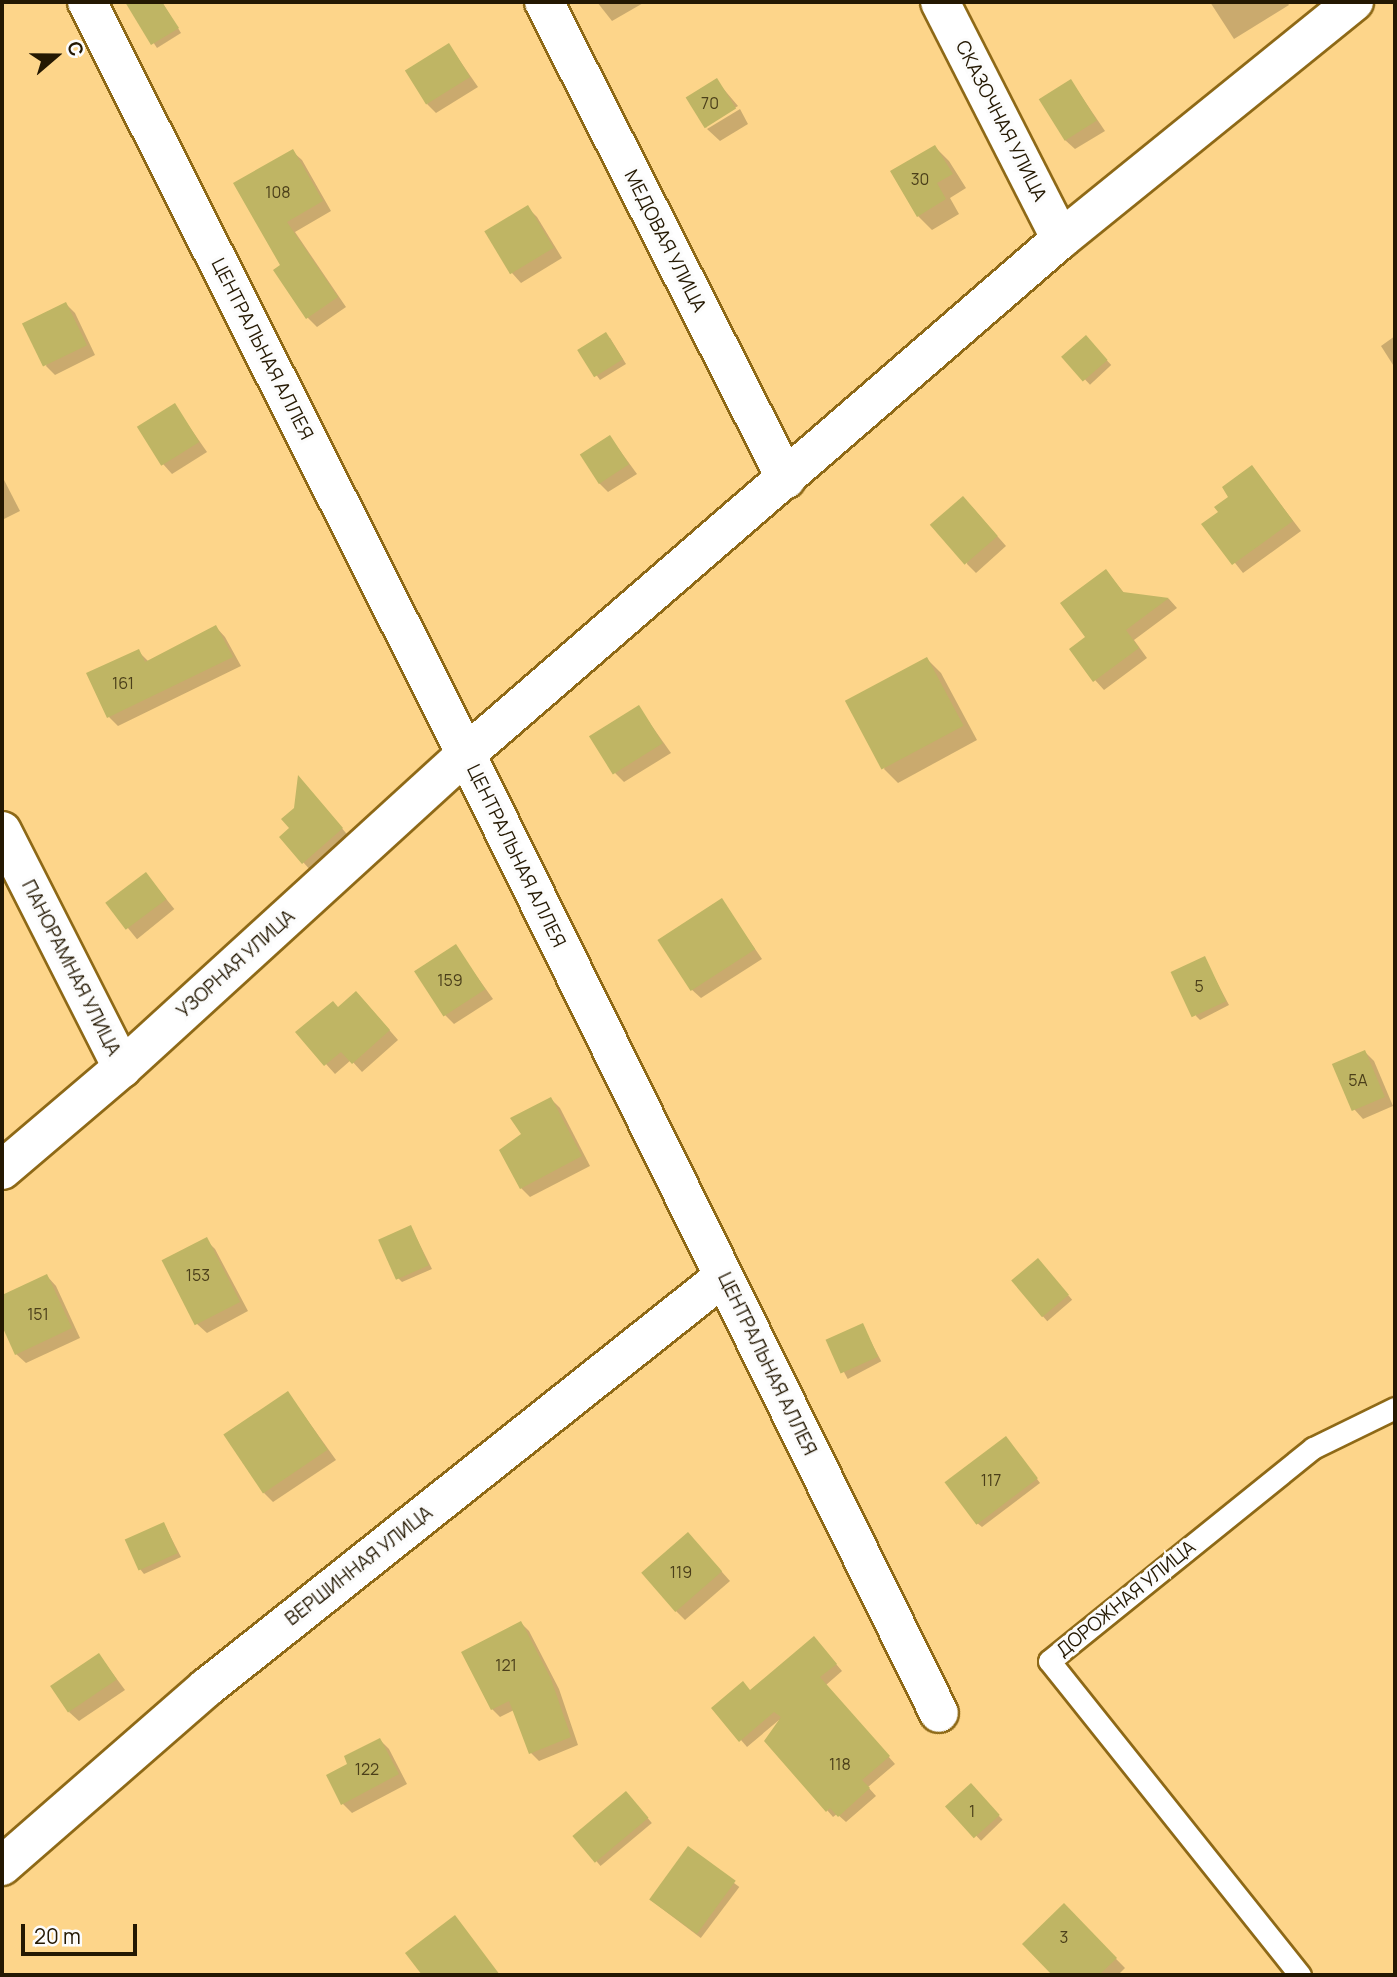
<!DOCTYPE html>
<html>
<head>
<meta charset="utf-8">
<style>
	body { margin:0 }
	#map { position:relative; width:1397px; height:1977px; overflow:hidden; background:#fdd58a; font-family:Manrope,sans-serif }
	div>[style] { position:absolute }
	.shadow>* { inset:0; background:#0003; transform-origin:0 0 }
	.building>* { inset:0; background:#bfb564; transform-origin:0 0 }
	.roads { filter:drop-shadow(2px 0 #8e6917) drop-shadow(-2px 0 #8e6917) drop-shadow(0 2px #8e6917) drop-shadow(0 -2px #8e6917) }
	.lane>* { height:21px; margin:-10.5px; padding:0 10.5px; transform-origin:10.5px; border-radius:10.5px; background:#fff }
	.street>* { height:38px; margin:-19px; padding:0 19px; transform-origin:19px; border-radius:19px; background:#fff }
	span { translate:-50% -50%; white-space:nowrap; text-align:center; line-height:1.15; -webkit-text-stroke:6px #fcfcfc; paint-order:stroke }
	.number-label { font-size:16px; color:#4b3f1a }
	.number-label span { -webkit-text-stroke-width:0 }
	.street-label { font-size:19px; color:#241802 }
	.frame { position:absolute; inset:0; border:4px solid #241802; pointer-events:none }
	.north { position:absolute; left:21px; top:21px; width:70px; height:70px; -webkit-text-stroke:5px #fcfcfc; paint-order:stroke; rotate:70deg; font-size:19px; font-weight:700; line-height:28px; text-align:center; color:#241802 }
	.north::after { content:''; display:block; margin:auto; width:24px; height:32px; background:#241802; clip-path:polygon(50% 0,100% 100%,50% 72%,0 100%) }
	.scale { position:absolute; left:21px; top:1924px; width:116px; height:32px; box-sizing:border-box; border:4px solid #241802; border-top:0; padding-left:9px; font-size:21px; line-height:24px; white-space:nowrap; color:#241802; -webkit-text-stroke:5px #fcfcfc; paint-order:stroke }
</style>
</head>
<body>
<div id="map">
	<div class="shadow">
		<i style="clip-path:polygon(138px 2px,162px 2px,181px 33px,157px 48px,130px 7px)"></i>
		<i style="clip-path:polygon(597px 2px,645px 2px,612px 21px)"></i>
		<i style="clip-path:polygon(1210px 2px,1287px 2px,1289px 5px,1234px 39px)"></i>
		<i style="clip-path:polygon(449px 45px,478px 87px,436px 113px,427px 104px)"></i>
		<i style="clip-path:polygon(716px 80px,738px 106px,707px 125px,707px 128px,688px 97px)"></i>
		<i style="clip-path:polygon(1071px 81px,1105px 131px,1075px 149px,1065px 140px)"></i>
		<i style="clip-path:polygon(740px 109px,748px 124px,720px 141px,707px 129px)"></i>
		<i style="clip-path:polygon(935px 147px,949px 161px,966px 188px,950px 198px,959px 214px,932px 230px,918px 216px)"></i>
		<i style="clip-path:polygon(292px 151px,302px 160px,331px 211px,295px 232px,346px 307px,317px 327px,308px 318px,283px 265px)"></i>
		<i style="clip-path:polygon(527px 207px,537px 217px,562px 258px,521px 283px,512px 273px)"></i>
		<i style="clip-path:polygon(66px 304px,75px 313px,95px 355px,55px 375px,46px 366px)"></i>
		<i style="clip-path:polygon(1395px 336px,1395px 368px,1381px 346px)"></i>
		<i style="clip-path:polygon(610px 338px,626px 364px,600px 380px,579px 351px)"></i>
		<i style="left:1086px;top:338px;width:37px;height:29px;rotate:47deg"></i>
		<i style="clip-path:polygon(175px 406px,207px 452px,172px 474px,163px 464px)"></i>
		<i style="clip-path:polygon(610px 437px,637px 474px,608px 492px,599px 483px)"></i>
		<i style="clip-path:polygon(1252px 467px,1301px 531px,1243px 573px,1204px 524px,1220px 512px)"></i>
		<i style="clip-path:polygon(2px 476px,20px 511px,2px 520px)"></i>
		<i style="clip-path:polygon(972px 507px,1006px 546px,976px 573px,967px 564px)"></i>
		<i style="clip-path:polygon(1106px 571px,1125px 594px,1169px 599px,1177px 608px,1134px 640px,1147px 658px,1104px 690px,1095px 680px,1087px 638px)"></i>
		<i style="clip-path:polygon(216px 627px,225px 637px,241px 666px,118px 726px,109px 717px,138px 651px,149px 662px)"></i>
		<i style="clip-path:polygon(927px 659px,941px 673px,977px 740px,898px 783px,884px 769px)"></i>
		<i style="clip-path:polygon(639px 708px,671px 753px,624px 782px,615px 773px)"></i>
		<i style="clip-path:polygon(307px 787px,351px 839px,312px 872px,303px 862px,291px 828px,295px 809px)"></i>
		<i style="left:146px;top:874px;width:45px;height:48px;rotate:51deg"></i>
		<i style="clip-path:polygon(722px 901px,762px 959px,701px 998px,691px 989px)"></i>
		<i style="clip-path:polygon(455px 946px,493px 999px,454px 1024px,445px 1015px)"></i>
		<i style="clip-path:polygon(1204px 958px,1229px 1005px,1200px 1020px,1196px 1016px)"></i>
		<i style="clip-path:polygon(365px 1002px,398px 1040px,362px 1072px,351px 1060px,335px 1074px,298px 1033px,338px 1009px)"></i>
		<i style="clip-path:polygon(1365px 1052px,1374px 1061px,1393px 1106px,1363px 1119px,1354px 1109px,1335px 1065px)"></i>
		<i style="clip-path:polygon(551px 1099px,560px 1108px,590px 1166px,530px 1197px,521px 1188px,523px 1134px)"></i>
		<i style="clip-path:polygon(411px 1227px,432px 1269px,402px 1282px,398px 1278px)"></i>
		<i style="clip-path:polygon(206px 1240px,215px 1249px,248px 1311px,207px 1333px,197px 1324px)"></i>
		<i style="left:1042px;top:1265px;width:46px;height:33px;rotate:49deg"></i>
		<i style="clip-path:polygon(47px 1276px,56px 1286px,80px 1338px,26px 1363px,16px 1354px,2px 1322px,2px 1297px)"></i>
		<i style="left:862px;top:1325px;width:41px;height:38px;rotate:62deg"></i>
		<i style="clip-path:polygon(288px 1393px,336px 1460px,273px 1502px,264px 1493px)"></i>
		<i style="clip-path:polygon(1010px 1443px,1040px 1483px,982px 1527px,977px 1523px)"></i>
		<i style="clip-path:polygon(164px 1524px,181px 1557px,144px 1574px,140px 1569px)"></i>
		<i style="clip-path:polygon(697px 1544px,730px 1581px,685px 1620px,676px 1611px)"></i>
		<i style="clip-path:polygon(521px 1623px,529px 1631px,559px 1689px,578px 1745px,539px 1761px,531px 1753px,514px 1710px,500px 1717px,492px 1709px)"></i>
		<i style="clip-path:polygon(820px 1645px,842px 1671px,826px 1685px,895px 1764px,868px 1787px,876px 1796px,846px 1822px,837px 1814px,833px 1817px,827px 1810px,779px 1720px,747px 1747px,741px 1740px,751px 1692px)"></i>
		<i style="clip-path:polygon(99px 1655px,125px 1690px,79px 1721px,69px 1712px)"></i>
		<i style="clip-path:polygon(380px 1740px,389px 1749px,407px 1784px,352px 1813px,343px 1804px,350px 1765px)"></i>
		<i style="left:970px;top:1786px;width:47px;height:30px;rotate:46deg"></i>
		<i style="left:630px;top:1797px;width:34px;height:67px;rotate:50deg"></i>
		<i style="left:689px;top:1849px;width:63px;height:64px;rotate:37deg"></i>
		<i style="clip-path:polygon(1064px 1906px,1125px 1968px,1118px 1975px,1055px 1975px,1025px 1944px)"></i>
	</div>
	<div class="building">
		<i style="clip-path:polygon(125px 2px,162px 2px,179px 28px,151px 45px)"></i>
		<i style="left:449px;top:43px;width:40px;height:52px;rotate:58deg"></i>
		<i style="left:717px;top:78px;width:36px;height:37px;rotate:58deg"></i>
		<i style="left:1071px;top:79px;width:49px;height:38px;rotate:58deg"></i>
		<i style="clip-path:polygon(935px 145px,953px 174px,937px 183px,946px 199px,917px 217px,890px 171px)"></i>
		<i style="clip-path:polygon(293px 149px,323px 201px,287px 222px,338px 297px,306px 319px,273px 270px,280px 265px,233px 183px)"></i>
		<i style="left:528px;top:205px;width:50px;height:51px;rotate:59deg"></i>
		<i style="left:66px;top:302px;width:48px;height:49px;rotate:64deg"></i>
		<i style="left:606px;top:332px;width:32px;height:34px;rotate:58deg"></i>
		<i style="left:1086px;top:335px;width:33px;height:33px;rotate:49deg"></i>
		<i style="left:175px;top:403px;width:46px;height:45px;rotate:58deg"></i>
		<i style="left:610px;top:435px;width:35px;height:36px;rotate:57deg"></i>
		<i style="clip-path:polygon(1252px 465px,1293px 521px,1232px 565px,1201px 524px,1218px 512px,1214px 507px,1228px 497px,1222px 487px)"></i>
		<i style="left:963px;top:496px;width:53px;height:44px;rotate:49deg"></i>
		<i style="clip-path:polygon(1106px 569px,1123px 592px,1169px 598px,1126px 630px,1139px 648px,1093px 682px,1069px 649px,1085px 637px,1060px 603px)"></i>
		<i style="clip-path:polygon(216px 625px,233px 657px,107px 718px,86px 673px,139px 649px,145px 662px)"></i>
		<i style="left:927px;top:657px;width:78px;height:93px;rotate:62deg"></i>
		<i style="left:639px;top:705px;width:45px;height:59px;rotate:58deg"></i>
		<i style="clip-path:polygon(298px 775px,343px 828px,302px 864px,279px 837px,289px 828px,281px 819px,294px 808px)"></i>
		<i style="left:146px;top:872px;width:34px;height:51px;rotate:53deg"></i>
		<i style="left:722px;top:898px;width:61px;height:77px;rotate:57deg"></i>
		<i style="left:456px;top:944px;width:54px;height:50px;rotate:57deg"></i>
		<i style="left:1205px;top:956px;width:50px;height:38px;rotate:65deg"></i>
		<i style="clip-path:polygon(356px 991px,390px 1030px,352px 1064px,341px 1052px,324px 1066px,295px 1032px,333px 1001px,338px 1007px)"></i>
		<i style="left:1365px;top:1050px;width:51px;height:36px;rotate:67deg"></i>
		<i style="clip-path:polygon(551px 1097px,582px 1156px,520px 1189px,499px 1150px,521px 1134px,510px 1118px)"></i>
		<i style="left:411px;top:1225px;width:44px;height:36px;rotate:66deg"></i>
		<i style="left:207px;top:1237px;width:73px;height:51px;rotate:63deg"></i>
		<i style="left:1038px;top:1258px;width:48px;height:35px;rotate:50deg"></i>
		<i style="clip-path:polygon(47px 1274px,72px 1328px,15px 1355px,2px 1326px,2px 1295px)"></i>
		<i style="left:863px;top:1323px;width:37px;height:41px;rotate:66deg"></i>
		<i style="left:288px;top:1391px;width:71px;height:78px;rotate:56deg"></i>
		<i style="left:1006px;top:1436px;width:53px;height:77px;rotate:53deg"></i>
		<i style="left:164px;top:1522px;width:34px;height:43px;rotate:66deg"></i>
		<i style="left:688px;top:1532px;width:52px;height:62px;rotate:49deg"></i>
		<i style="clip-path:polygon(521px 1621px,551px 1679px,571px 1737px,529px 1754px,509px 1701px,491px 1710px,461px 1652px)"></i>
		<i style="clip-path:polygon(814px 1636px,837px 1664px,820px 1677px,890px 1756px,862px 1780px,870px 1788px,838px 1817px,830px 1808px,826px 1812px,764px 1741px,781px 1717px,774px 1712px,739px 1742px,711px 1708px,743px 1681px,750px 1690px)"></i>
		<i style="left:99px;top:1653px;width:32px;height:59px;rotate:56deg"></i>
		<i style="clip-path:polygon(380px 1738px,399px 1774px,341px 1805px,326px 1775px,347px 1764px,344px 1756px)"></i>
		<i style="left:971px;top:1783px;width:43px;height:35px;rotate:48deg"></i>
		<i style="left:626px;top:1791px;width:35px;height:70px;rotate:50deg"></i>
		<i style="left:688px;top:1846px;width:59px;height:66px;rotate:36deg"></i>
		<i style="clip-path:polygon(1064px 1903px,1117px 1958px,1099px 1975px,1052px 1975px,1022px 1944px)"></i>
		<i style="clip-path:polygon(455px 1915px,500px 1975px,422px 1975px,405px 1953px)"></i>
	</div>
	<div class="roads">
		<div class="lane">
			<i style="left:1300px;top:1975px;width:402px;rotate:-128.6deg"></i>
			<i style="left:1049px;top:1661px;width:339px;rotate:-38.9deg"></i>
			<i style="left:1313px;top:1448px;width:91px;rotate:-26deg"></i>
		</div>
		<div class="street">
			<i style="left:87px;top:2px;width:842px;rotate:63.25deg"></i>
			<i style="left:466px;top:754px;width:1069px;rotate:63.75deg"></i>
			<i style="left:544px;top:2px;width:535px;rotate:63.1deg"></i>
			<i style="left:940px;top:2px;width:266px;rotate:63deg"></i>
			<i style="left:2px;top:831px;width:266px;rotate:63.1deg"></i>
			<i style="left:2px;top:1170px;width:157px;rotate:-40.4deg"></i>
			<i style="left:122px;top:1068px;width:466px;rotate:-42.4deg"></i>
			<i style="left:466px;top:754px;width:787px;rotate:-40.88deg"></i>
			<i style="left:1061px;top:239px;width:377px;rotate:-39deg"></i>
			<i style="left:2px;top:1866px;width:271px;rotate:-41.1deg"></i>
			<i style="left:206px;top:1688px;width:660px;rotate:-38.48deg"></i>
		</div>
	</div>
	<div class="number-label">
		<span style="left:710px;top:103px">70</span>
		<span style="left:920px;top:179px">30</span>
		<span style="left:278px;top:192px">108</span>
		<span style="left:123px;top:683px">161</span>
		<span style="left:450px;top:980px">159</span>
		<span style="left:1199px;top:986px">5</span>
		<span style="left:1358px;top:1080px">5А</span>
		<span style="left:198px;top:1275px">153</span>
		<span style="left:38px;top:1314px">151</span>
		<span style="left:991px;top:1480px">117</span>
		<span style="left:681px;top:1572px">119</span>
		<span style="left:506px;top:1665px">121</span>
		<span style="left:840px;top:1764px">118</span>
		<span style="left:367px;top:1769px">122</span>
		<span style="left:972px;top:1811px">1</span>
		<span style="left:1064px;top:1937px">3</span>
	</div>
	<div class="street-label">
		<span style="left:1001px;top:121px;rotate:63deg">СКАЗОЧНАЯ УЛИЦА</span>
		<span style="left:665px;top:241px;rotate:63deg">МЕДОВАЯ УЛИЦА</span>
		<span style="left:262px;top:349px;rotate:63deg">ЦЕНТРАЛЬНАЯ АЛЛЕЯ</span>
		<span style="left:516px;top:856px;rotate:64deg">ЦЕНТРАЛЬНАЯ АЛЛЕЯ</span>
		<span style="left:236px;top:964px;rotate:-42deg">УЗОРНАЯ УЛИЦА</span>
		<span style="left:71px;top:968px;rotate:63deg">ПАНОРАМНАЯ УЛИЦА</span>
		<span style="left:767px;top:1364px;rotate:64deg">ЦЕНТРАЛЬНАЯ АЛЛЕЯ</span>
		<span style="left:359px;top:1566px;rotate:-38deg">ВЕРШИННАЯ УЛИЦА</span>
		<span style="left:1126px;top:1599px;rotate:-39deg">ДОРОЖНАЯ УЛИЦА</span>
	</div>
	<div class="frame"></div>
	<div class="north">С</div>
	<div class="scale">20 m</div>
</div>
</body>
</html>
